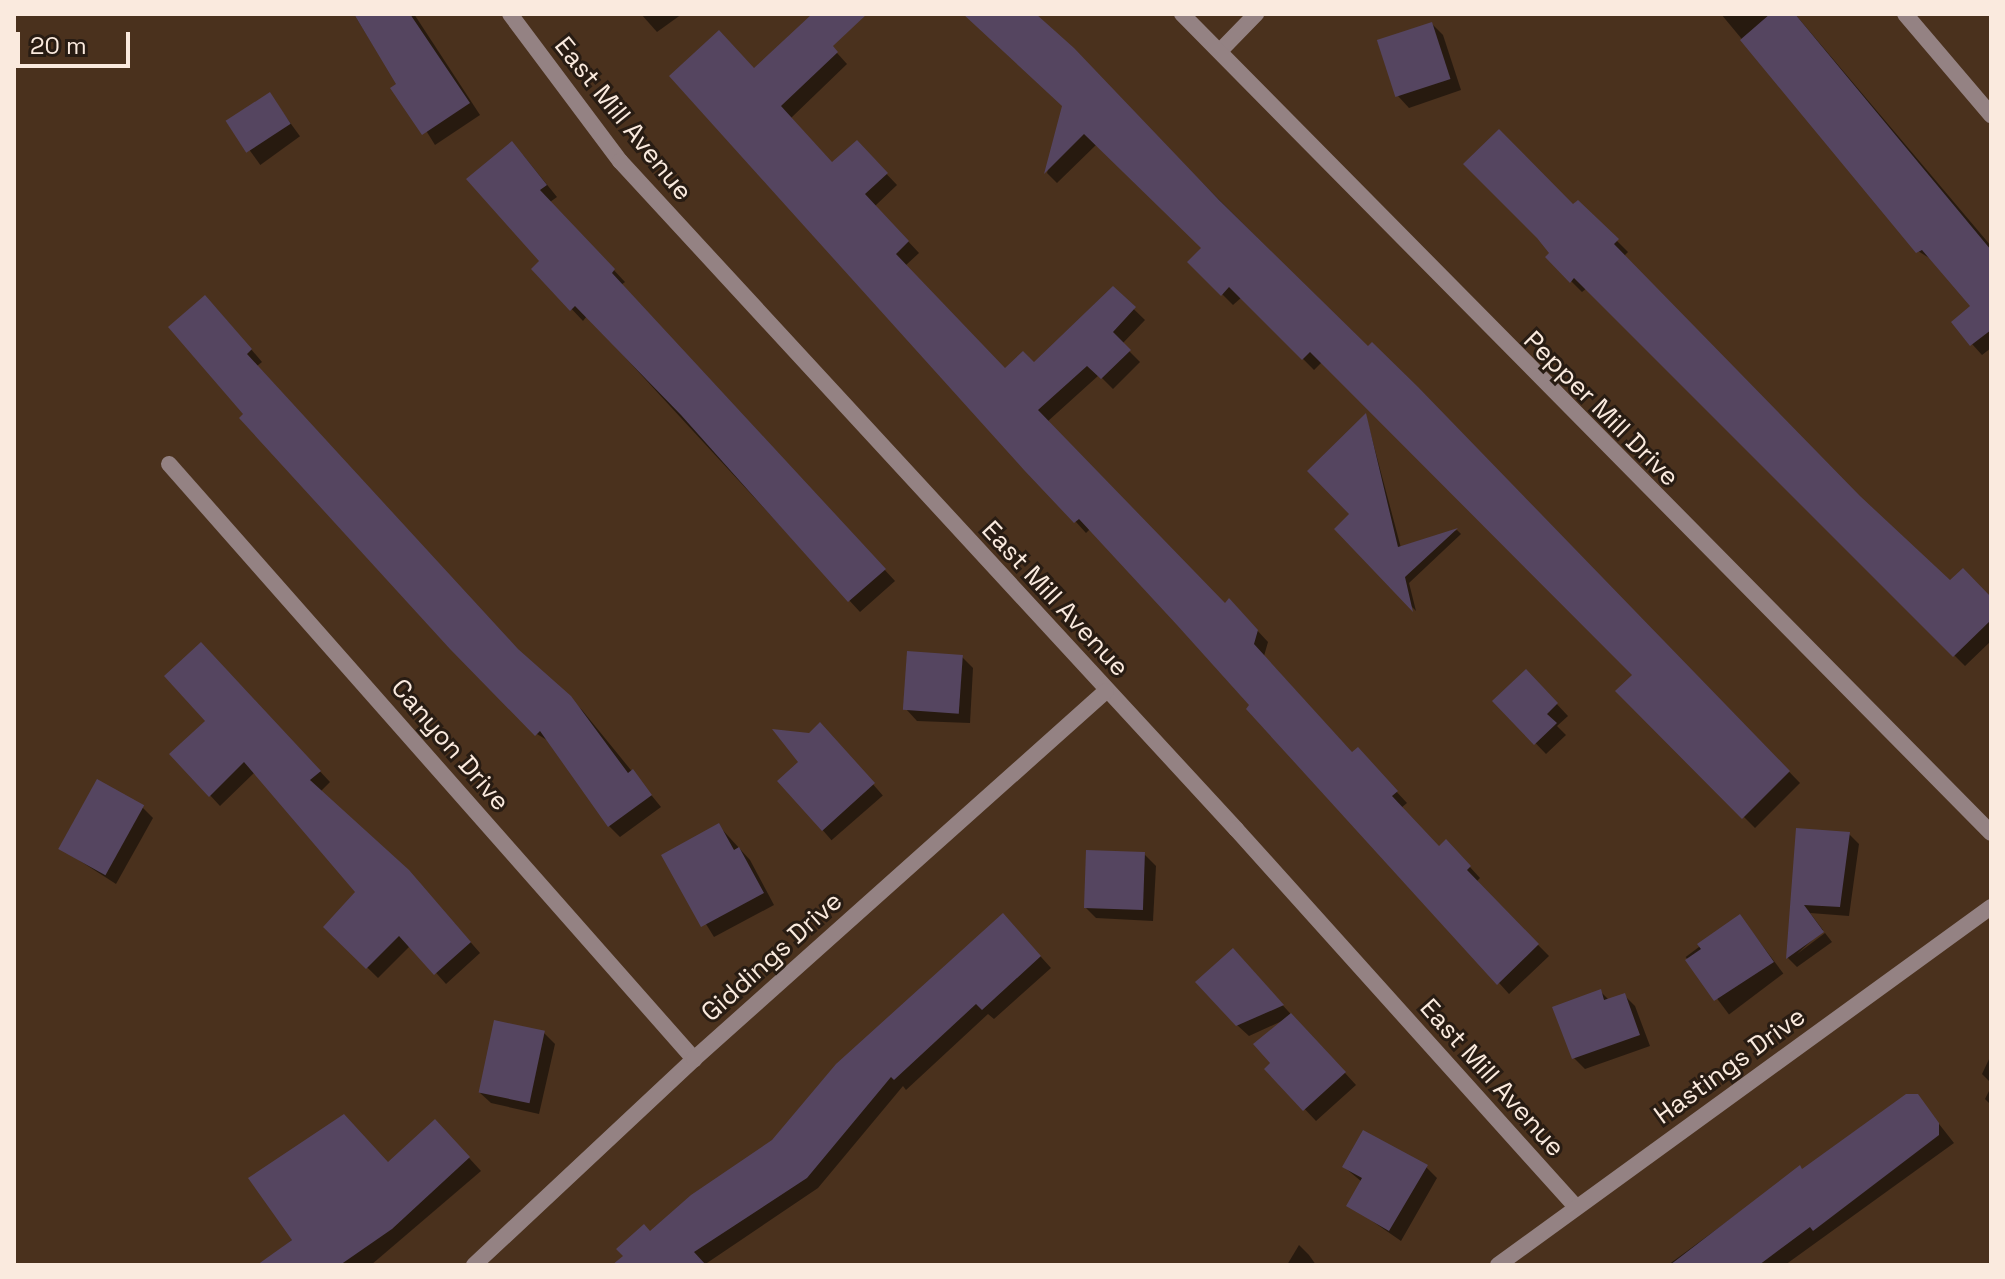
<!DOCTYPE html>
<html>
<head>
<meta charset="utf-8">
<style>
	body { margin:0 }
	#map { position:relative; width:2005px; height:1279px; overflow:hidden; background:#4a311d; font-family:"Space Grotesk",sans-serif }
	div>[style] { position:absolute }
	.shadow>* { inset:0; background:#0007; transform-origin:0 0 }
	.building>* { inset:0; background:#554560; transform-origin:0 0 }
	.minor>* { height:16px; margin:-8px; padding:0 8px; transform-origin:8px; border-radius:8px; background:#948283 }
	.tertiary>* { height:16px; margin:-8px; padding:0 8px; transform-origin:8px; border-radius:8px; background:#948283 }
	span { translate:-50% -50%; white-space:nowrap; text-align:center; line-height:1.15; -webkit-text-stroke:6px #281c13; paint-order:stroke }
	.street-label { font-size:26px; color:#faeade }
	.frame { position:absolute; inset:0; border:16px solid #faeade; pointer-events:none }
	.scale { position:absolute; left:16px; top:32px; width:114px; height:36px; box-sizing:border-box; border:4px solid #faeade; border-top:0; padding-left:10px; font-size:24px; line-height:28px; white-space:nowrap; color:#faeade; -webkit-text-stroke:6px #281c13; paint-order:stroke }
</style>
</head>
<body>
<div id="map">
	<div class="shadow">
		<i style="clip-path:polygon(354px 14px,414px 14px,480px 115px,435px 145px)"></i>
		<i style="clip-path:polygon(641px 14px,682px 14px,657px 32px)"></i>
		<i style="clip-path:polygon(966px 14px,1034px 14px,1368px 349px,1429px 400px,1800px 783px,1755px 828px,1618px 691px,1635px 675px,1323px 361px,1314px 370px,1242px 297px,1233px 305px,1190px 262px,1204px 248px,1097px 144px,1057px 183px,1047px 173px,1064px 106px)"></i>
		<i style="clip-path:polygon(1721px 14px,1795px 14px,1991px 246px,1991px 348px,1982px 355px,1972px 344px,1973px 306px,1934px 261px,1918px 251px)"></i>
		<i style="clip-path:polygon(1432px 24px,1443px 35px,1461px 90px,1409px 108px,1398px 96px,1380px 42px)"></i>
		<i style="clip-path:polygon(818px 32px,847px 64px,791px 118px,832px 164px,857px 143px,897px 185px,875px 206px,919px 253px,905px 266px,1005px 371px,1034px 364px,1113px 289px,1145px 320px,1122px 344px,1140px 362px,1113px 389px,1099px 375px,1047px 422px,1225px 606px,1240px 612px,1268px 642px,1264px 656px,1353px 754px,1368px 761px,1407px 803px,1401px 808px,1439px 848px,1457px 853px,1480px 878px,1476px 882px,1549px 956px,1509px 994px,1091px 528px,1086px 533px,1076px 522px,672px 76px,755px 71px)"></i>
		<i style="left:270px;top:95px;width:51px;height:49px;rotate:54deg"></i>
		<i style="clip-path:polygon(523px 155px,557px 197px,550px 202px,625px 282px,621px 285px,895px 581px,860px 612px,587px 316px,583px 321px,534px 269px,542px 262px)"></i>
		<i style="clip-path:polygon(1578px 202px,1628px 252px,1623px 257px,1862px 500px,1950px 583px,1991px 599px,1991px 641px,1965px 666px,1587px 288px,1582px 292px,1571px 281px,1573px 207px)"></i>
		<i style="clip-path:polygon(216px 308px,262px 362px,257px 366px,522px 655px,582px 710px,661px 807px,620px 837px,609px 826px,550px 742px,537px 734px,246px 414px)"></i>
		<i style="clip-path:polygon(1366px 416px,1401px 548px,1457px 530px,1461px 534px,1409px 583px,1416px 611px,1337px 529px,1352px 514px)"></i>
		<i style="clip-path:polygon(211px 655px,330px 782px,320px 792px,419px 883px,480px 953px,446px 984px,411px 945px,378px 978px,326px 927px,358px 892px,255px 772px,220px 806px,172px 754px,208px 721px)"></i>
		<i style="clip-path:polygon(962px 657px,973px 668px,970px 723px,917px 721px,906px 709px)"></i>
		<i style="clip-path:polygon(1537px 683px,1568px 716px,1557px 726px,1566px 735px,1546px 754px,1495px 701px)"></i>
		<i style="left:831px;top:736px;width:79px;height:68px;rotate:49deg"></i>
		<i style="clip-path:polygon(142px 807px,153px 818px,116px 884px,60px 848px)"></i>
		<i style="clip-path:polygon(719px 826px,750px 860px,774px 905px,714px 937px,664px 856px)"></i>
		<i style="clip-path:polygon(1798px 830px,1849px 834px,1859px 844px,1849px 916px,1810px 913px,1823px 930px,1797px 954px,1825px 933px,1832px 942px,1797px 967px,1788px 958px)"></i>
		<i style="clip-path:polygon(1144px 854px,1156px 866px,1153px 921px,1096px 918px,1085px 907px)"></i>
		<i style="left:1740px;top:916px;width:72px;height:68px;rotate:53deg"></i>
		<i style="clip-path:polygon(1014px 927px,1051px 968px,994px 1019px,988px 1014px,906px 1090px,903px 1086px,818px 1188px,704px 1265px,617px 1265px,773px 1141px)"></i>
		<i style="clip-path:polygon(1243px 962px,1356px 1085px,1316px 1121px,1267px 1069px,1273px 1063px,1282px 1021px,1249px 1036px,1237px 1025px)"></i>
		<i style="clip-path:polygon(1600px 991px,1609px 1000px,1624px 995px,1635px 1006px,1650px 1046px,1585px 1069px,1574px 1058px)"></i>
		<i style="clip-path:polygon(544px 1033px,555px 1044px,539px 1114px,491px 1103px,479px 1092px)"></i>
		<i style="clip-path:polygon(1991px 1055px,1991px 1083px,1982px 1074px)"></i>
		<i style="clip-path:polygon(1991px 1087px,1991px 1105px,1985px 1099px)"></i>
		<i style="clip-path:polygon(1917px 1096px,1954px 1143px,1785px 1265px,1668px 1265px,1800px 1168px,1802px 1171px)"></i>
		<i style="clip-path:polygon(448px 1135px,481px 1171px,371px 1265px,260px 1265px,389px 1164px)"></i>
		<i style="clip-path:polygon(1344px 1167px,1426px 1167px,1437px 1178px,1401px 1241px,1349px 1205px,1362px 1182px)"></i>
		<i style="clip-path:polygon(1299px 1245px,1309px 1255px,1316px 1265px,1287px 1265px)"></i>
	</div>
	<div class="building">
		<i style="clip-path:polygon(354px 14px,410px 14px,470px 103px,422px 135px,390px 88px,396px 84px)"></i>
		<i style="clip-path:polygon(812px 14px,867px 14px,833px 46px,838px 52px,781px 106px,832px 162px,857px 140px,888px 173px,865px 194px,909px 241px,896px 254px,1005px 368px,1023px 351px,1034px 362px,1113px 286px,1136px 307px,1113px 332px,1131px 350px,1101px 379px,1087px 366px,1038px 410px,1225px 603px,1229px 598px,1258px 630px,1254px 644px,1352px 752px,1358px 747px,1398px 791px,1392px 796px,1439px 846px,1446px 839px,1471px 866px,1467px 870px,1539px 944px,1497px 985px,1246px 709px,1249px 705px,1177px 625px,1079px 519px,1074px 523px,1024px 470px,669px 76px,719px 30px,754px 68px)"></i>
		<i style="clip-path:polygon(963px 14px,1036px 14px,1074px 48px,1219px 200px,1368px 346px,1372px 342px,1418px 387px,1790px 771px,1742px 819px,1615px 691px,1632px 675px,1310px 352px,1302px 360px,1229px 287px,1221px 296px,1187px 262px,1201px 248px,1084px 134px,1044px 174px,1062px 106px)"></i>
		<i style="clip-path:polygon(1770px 14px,1795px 14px,1991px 250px,1991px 330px,1970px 346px,1951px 322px,1970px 306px,1922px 250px,1916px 253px,1740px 40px)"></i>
		<i style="left:1432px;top:22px;width:60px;height:58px;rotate:72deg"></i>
		<i style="left:270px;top:92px;width:38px;height:53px;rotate:57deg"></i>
		<i style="clip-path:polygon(1499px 129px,1573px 204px,1578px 200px,1619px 239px,1614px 244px,1860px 496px,1950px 580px,1963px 568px,1991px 597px,1991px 620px,1953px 657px,1574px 278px,1570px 283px,1545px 257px,1549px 253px,1537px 238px,1463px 164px)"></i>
		<i style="clip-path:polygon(512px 141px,547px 185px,540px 190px,615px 269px,612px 273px,886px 569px,848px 602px,681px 415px,575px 306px,570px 311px,531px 269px,539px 261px,466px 179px)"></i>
		<i style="clip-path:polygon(205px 295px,252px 349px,247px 354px,518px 649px,571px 696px,628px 773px,633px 769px,652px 795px,608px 827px,540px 731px,535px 736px,450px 649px,239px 418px,243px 414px,168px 327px)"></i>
		<i style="clip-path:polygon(1366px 413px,1398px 547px,1458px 528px,1405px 577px,1413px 612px,1334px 529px,1349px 514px,1307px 471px)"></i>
		<i style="clip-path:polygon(201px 642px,321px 771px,310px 780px,409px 870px,471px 942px,434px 975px,399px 936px,366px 969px,323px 927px,355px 892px,244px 762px,209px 797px,169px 754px,205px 721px,164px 676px)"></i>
		<i style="left:907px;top:651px;width:56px;height:59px;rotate:4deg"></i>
		<i style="clip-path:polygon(1526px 669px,1558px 703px,1547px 714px,1557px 723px,1534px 745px,1492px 701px)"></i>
		<i style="clip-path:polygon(820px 722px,875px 783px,822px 831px,777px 781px,798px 762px,772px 729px,809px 733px)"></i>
		<i style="left:97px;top:779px;width:54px;height:80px;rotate:29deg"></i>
		<i style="clip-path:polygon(719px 823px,734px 850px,739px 847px,764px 893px,701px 927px,661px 855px)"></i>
		<i style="clip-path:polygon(1796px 828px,1850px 832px,1840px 907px,1804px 905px,1824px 932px,1786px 959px)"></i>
		<i style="left:1086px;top:850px;width:59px;height:58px;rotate:2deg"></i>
		<i style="clip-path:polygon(1003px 913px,1041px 956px,982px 1010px,976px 1004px,894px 1080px,891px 1077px,807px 1178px,694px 1252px,706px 1265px,612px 1265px,623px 1256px,616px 1249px,644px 1224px,650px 1231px,691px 1195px,772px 1140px,836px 1064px)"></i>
		<i style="clip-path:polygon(1740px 914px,1774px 962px,1714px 1001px,1685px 960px,1701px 949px,1697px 944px)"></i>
		<i style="clip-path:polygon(1233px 948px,1284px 1005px,1236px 1026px,1195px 982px)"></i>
		<i style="clip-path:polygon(1601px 989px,1604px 1000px,1625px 993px,1640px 1035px,1572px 1059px,1552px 1007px)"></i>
		<i style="clip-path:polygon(1291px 1013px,1346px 1072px,1303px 1111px,1264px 1069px,1270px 1063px,1253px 1044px)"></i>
		<i style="left:494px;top:1020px;width:52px;height:74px;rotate:12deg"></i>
		<i style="clip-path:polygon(1906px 1094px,1918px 1094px,1939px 1123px,1939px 1135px,1813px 1231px,1810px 1227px,1759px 1265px,1670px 1265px,1800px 1165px,1802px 1169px)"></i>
		<i style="clip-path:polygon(344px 1114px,388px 1162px,435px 1119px,470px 1157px,392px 1229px,340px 1265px,257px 1265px,292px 1240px,248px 1178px)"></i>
		<i style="clip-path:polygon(1363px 1130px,1428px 1165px,1389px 1231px,1346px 1206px,1362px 1178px,1342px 1167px)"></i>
	</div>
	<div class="minor">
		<i style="left:510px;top:14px;width:184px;rotate:53.2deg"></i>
		<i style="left:620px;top:161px;width:909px;rotate:47.32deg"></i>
		<i style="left:1236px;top:829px;width:508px;rotate:48.03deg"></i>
		<i style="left:1905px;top:14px;width:133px;rotate:49.6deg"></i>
		<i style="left:1220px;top:51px;width:52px;rotate:-45.8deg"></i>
		<i style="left:169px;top:464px;width:794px;rotate:48.58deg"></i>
		<i style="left:474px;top:1265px;width:301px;rotate:-43.1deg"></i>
		<i style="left:694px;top:1059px;width:552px;rotate:-41.77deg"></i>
	</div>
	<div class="tertiary">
		<i style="left:1182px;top:14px;width:1151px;rotate:45.35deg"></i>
		<i style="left:1498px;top:1265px;width:609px;rotate:-35.99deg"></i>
	</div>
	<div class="street-label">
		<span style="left:623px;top:119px;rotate:51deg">East Mill Avenue</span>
		<span style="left:1601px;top:409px;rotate:45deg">Pepper Mill Drive</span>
		<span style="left:1055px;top:599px;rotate:47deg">East Mill Avenue</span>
		<span style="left:450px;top:745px;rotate:49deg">Canyon Drive</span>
		<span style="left:772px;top:957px;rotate:-42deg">Giddings Drive</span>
		<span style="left:1730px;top:1066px;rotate:-36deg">Hastings Drive</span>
		<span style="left:1492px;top:1078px;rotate:48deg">East Mill Avenue</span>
	</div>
	<div class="frame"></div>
	<div class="scale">20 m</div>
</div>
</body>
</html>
